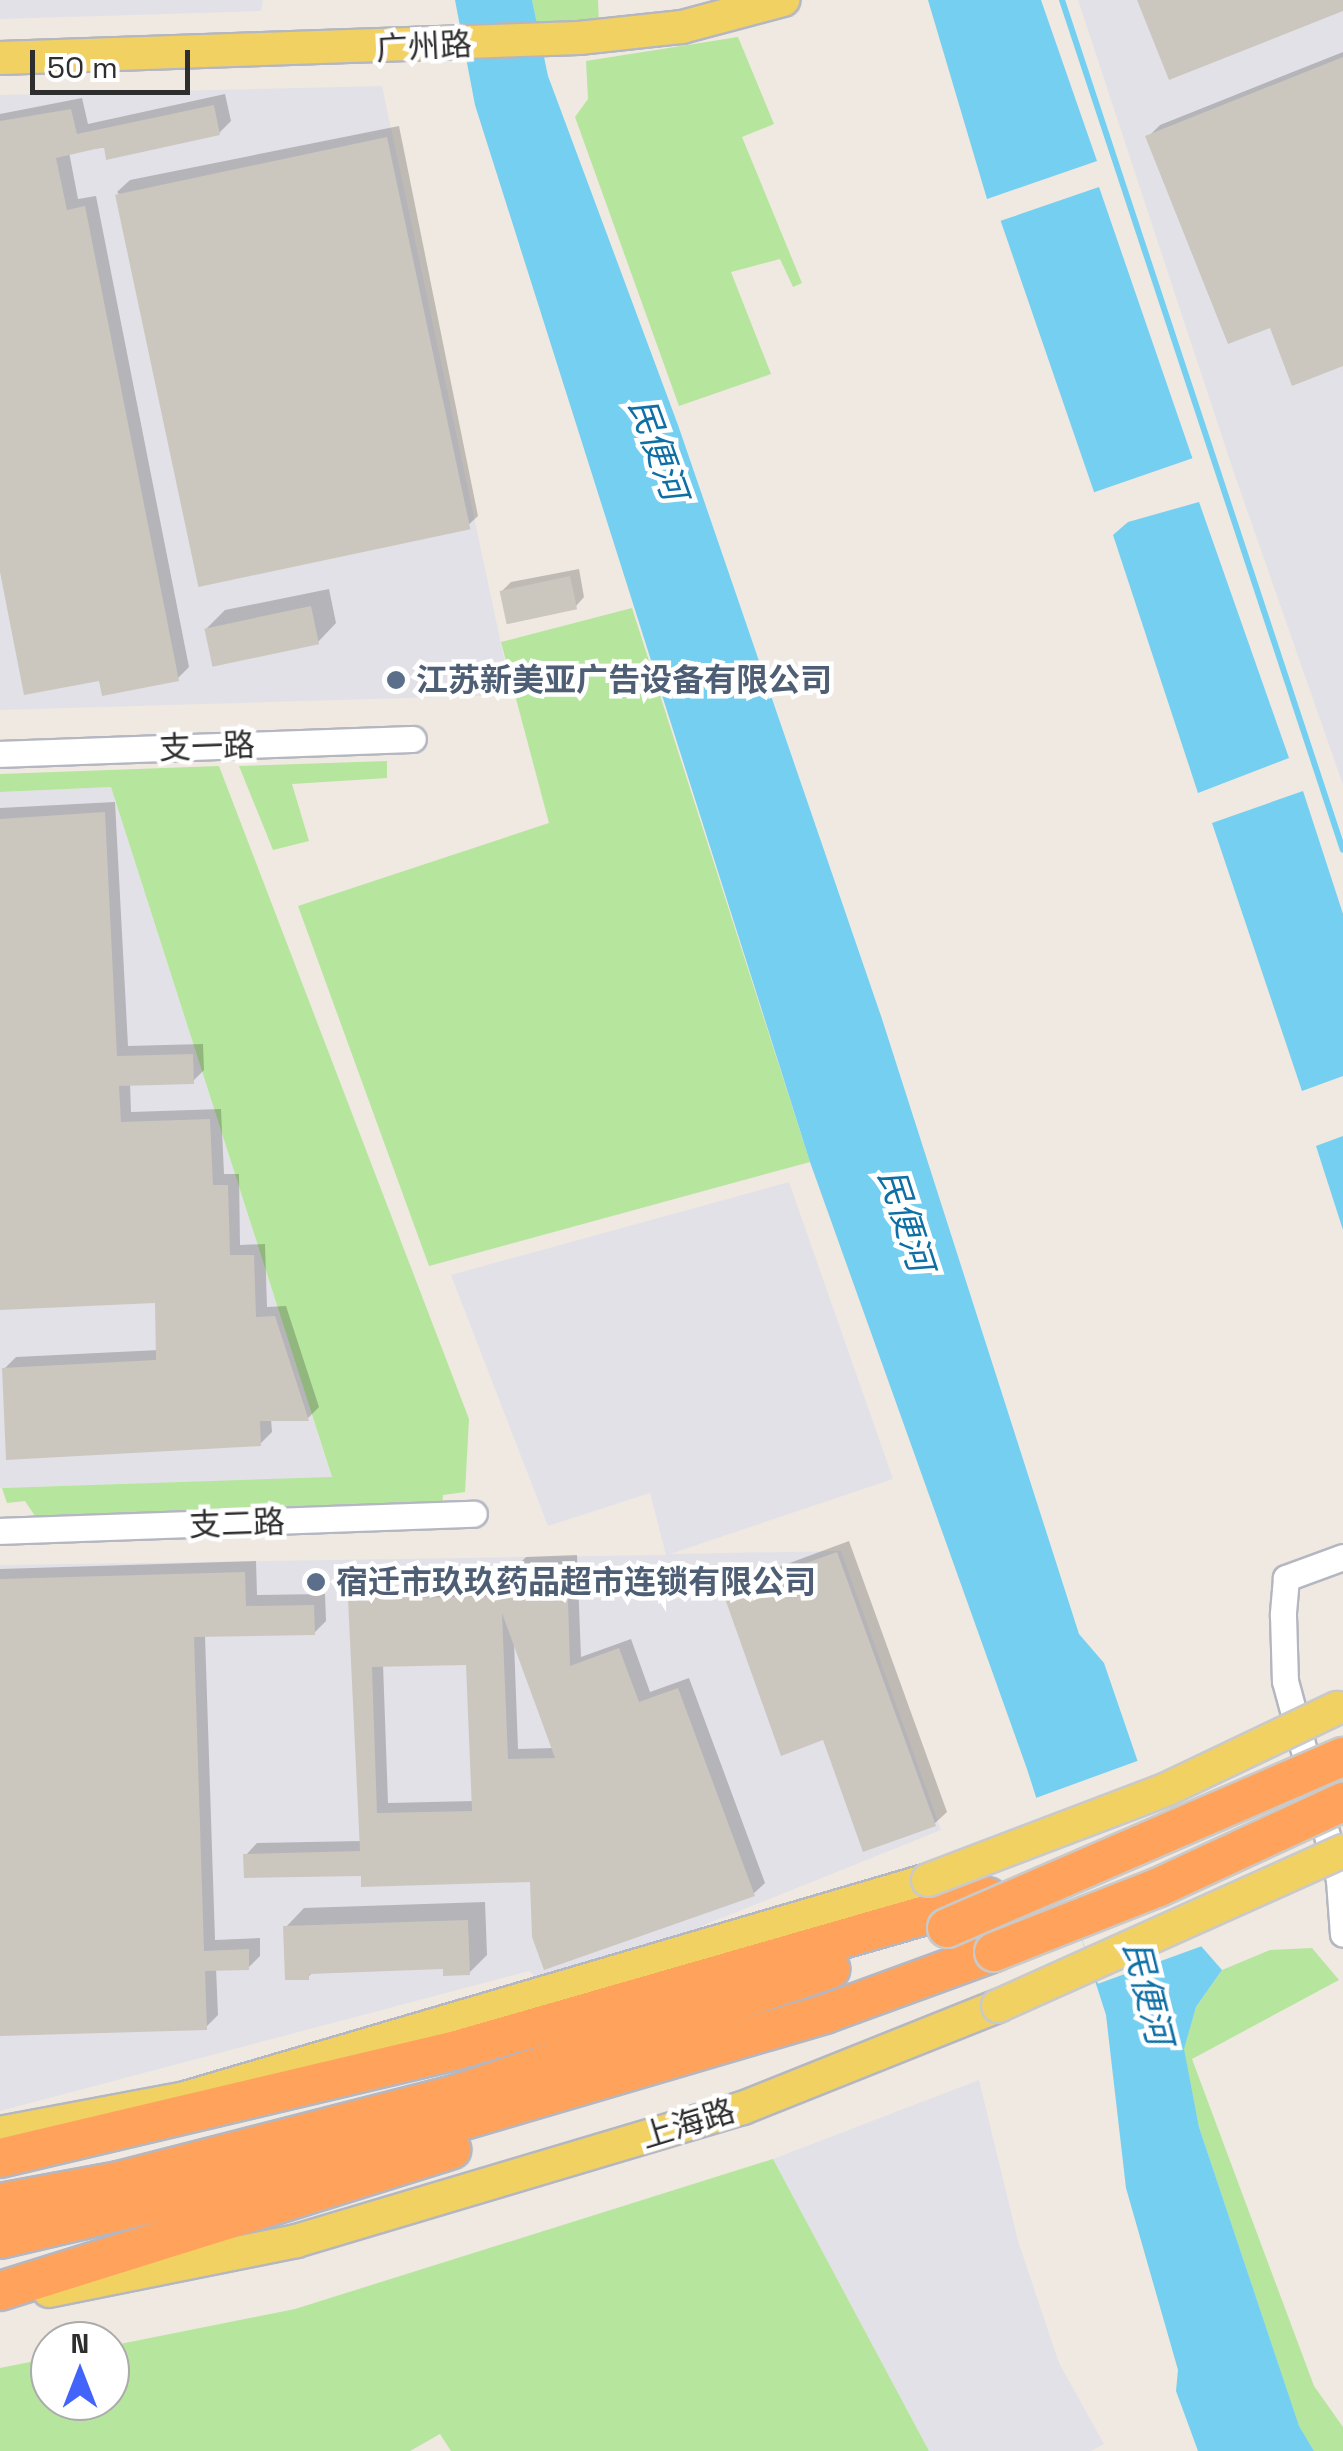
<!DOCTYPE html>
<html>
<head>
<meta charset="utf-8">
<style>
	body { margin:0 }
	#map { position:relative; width:1343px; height:2451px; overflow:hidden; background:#efe9e1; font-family:"Space Grotesk","Noto Sans SC",sans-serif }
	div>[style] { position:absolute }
	.industrial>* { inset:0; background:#e3e1e8 }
	.green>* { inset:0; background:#b6e59e }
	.water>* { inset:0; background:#75cff0; transform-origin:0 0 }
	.pier>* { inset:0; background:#efe9e1; transform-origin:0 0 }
	.shadow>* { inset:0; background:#0003 }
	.stream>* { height:6px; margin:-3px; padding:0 3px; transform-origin:3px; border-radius:3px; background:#75cff0 }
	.building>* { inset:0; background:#cbc7bf; transform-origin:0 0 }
	.roads { filter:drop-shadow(2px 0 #b4b7c1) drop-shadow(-2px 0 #b4b7c1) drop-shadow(0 2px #b4b7c1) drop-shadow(0 -2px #b4b7c1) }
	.minor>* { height:25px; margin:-12.5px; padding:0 12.5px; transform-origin:12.5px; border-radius:12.5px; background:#fff }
	.major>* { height:32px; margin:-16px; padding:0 16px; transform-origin:16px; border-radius:16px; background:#f2d163 }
	.highway>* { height:38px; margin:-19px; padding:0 19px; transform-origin:19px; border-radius:19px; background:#ffa35c }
	.bridges { filter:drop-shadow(2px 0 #c9c9c9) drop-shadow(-2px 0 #c9c9c9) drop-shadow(0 2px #c9c9c9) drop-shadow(0 -2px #c9c9c9) }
	.major-bridge>* { height:32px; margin:-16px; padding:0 16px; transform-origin:16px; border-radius:16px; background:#f2d163 }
	.highway-bridge>* { height:38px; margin:-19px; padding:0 19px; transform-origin:19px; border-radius:19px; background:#ffa35c }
	.dots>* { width:28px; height:28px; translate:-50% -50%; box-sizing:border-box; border:5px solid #fff; border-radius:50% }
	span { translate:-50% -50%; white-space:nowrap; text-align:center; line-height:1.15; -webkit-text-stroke:9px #fff; paint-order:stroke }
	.street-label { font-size:32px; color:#2e2e2e }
	.service-label { font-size:32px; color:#4e5e75; font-weight:700 }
	.left { translate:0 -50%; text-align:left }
	.water-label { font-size:35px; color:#0d6fa3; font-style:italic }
	.north { position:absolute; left:30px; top:2321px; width:100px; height:100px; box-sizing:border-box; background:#fff; border:2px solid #ababab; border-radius:50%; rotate:0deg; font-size:28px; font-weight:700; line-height:40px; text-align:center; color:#2e2e2e }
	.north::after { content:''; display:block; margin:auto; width:35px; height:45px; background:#4264fb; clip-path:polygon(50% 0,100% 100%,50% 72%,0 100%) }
	.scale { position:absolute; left:30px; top:50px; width:160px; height:45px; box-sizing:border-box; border:5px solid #2e2e2e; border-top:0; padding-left:12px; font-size:30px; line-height:35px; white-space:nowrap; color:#2e2e2e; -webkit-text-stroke:8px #fff; paint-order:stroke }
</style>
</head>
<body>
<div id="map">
	<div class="industrial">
		<i style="clip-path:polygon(0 0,263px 0,261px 11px,0 19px)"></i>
		<i style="clip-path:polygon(1078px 0,1343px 0,1343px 785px,1233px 470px)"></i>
		<i style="clip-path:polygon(382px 86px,512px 695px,0 710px,0 95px)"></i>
		<i style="clip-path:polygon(111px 787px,332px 1478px,0 1488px,0 792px)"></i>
		<i style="clip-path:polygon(789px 1182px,893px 1479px,670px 1554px,841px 1551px,941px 1830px,697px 1928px,702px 1942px,557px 1997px,529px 1971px,0 2111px,0 1565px,666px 1555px,650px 1493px,548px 1526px,451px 1275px)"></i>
		<i style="clip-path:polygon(979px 2080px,1018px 2241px,1059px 2363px,1104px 2444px,1091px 2451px,929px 2451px,773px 2159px)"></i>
	</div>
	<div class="green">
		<i style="clip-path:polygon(532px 0,598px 0,599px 25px,538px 30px)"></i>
		<i style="clip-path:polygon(738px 37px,774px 124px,742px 137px,802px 283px,793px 287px,780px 259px,731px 272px,771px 374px,679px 406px,575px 117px,588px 99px,586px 61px)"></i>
		<i style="clip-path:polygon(632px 608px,810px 1162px,429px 1266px,298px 906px,549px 823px,501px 642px)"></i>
		<i style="clip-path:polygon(387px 761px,387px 778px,292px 784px,309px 841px,273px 850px,239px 766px)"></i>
		<i style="clip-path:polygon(219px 766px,469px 1419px,465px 1492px,443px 1495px,442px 1507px,35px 1516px,25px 1501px,7px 1503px,2px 1488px,332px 1477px,111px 787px,0 792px,0 774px)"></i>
		<i style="clip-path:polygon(1312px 1948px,1339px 1980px,1192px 2059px,1314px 2386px,1343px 2427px,1343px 2451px,1314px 2451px,1299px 2427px,1199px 2127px,1183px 2049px,1196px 2007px,1222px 1970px,1270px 1950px)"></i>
		<i style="clip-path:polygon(773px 2159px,929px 2451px,451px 2451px,440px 2434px,410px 2451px,0 2451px,0 2368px,50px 2358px,50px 2401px,110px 2401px,110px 2346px,295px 2309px)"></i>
	</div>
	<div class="water">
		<i style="clip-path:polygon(455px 0,532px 0,548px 76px,678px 425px,882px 1019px,1079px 1634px,1104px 1663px,1201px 1946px,1222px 1970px,1196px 2007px,1184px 2049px,1199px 2127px,1299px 2426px,1314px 2451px,1198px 2451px,1176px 2391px,1178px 2370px,1126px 2188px,1106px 2015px,1027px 1769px,810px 1162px,475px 105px)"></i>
		<i style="clip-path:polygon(928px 0,1041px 0,1097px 161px,987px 199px)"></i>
		<i style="left:1099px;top:187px;width:287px;height:104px;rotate:71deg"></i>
		<i style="clip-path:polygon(1199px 502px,1289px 758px,1198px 793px,1113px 535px,1128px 522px)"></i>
		<i style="clip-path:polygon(1303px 791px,1343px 914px,1343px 1076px,1302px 1091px,1212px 823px)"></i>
		<i style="clip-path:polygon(1343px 1136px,1343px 1230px,1316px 1146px)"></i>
	</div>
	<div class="pier">
		<i style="left:1140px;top:1760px;width:196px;height:116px;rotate:70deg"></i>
	</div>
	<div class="shadow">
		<i style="clip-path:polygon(1343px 52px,1343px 364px,1271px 325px,1148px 137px,1160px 125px)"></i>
		<i style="clip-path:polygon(225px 94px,231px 121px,219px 133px,69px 152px,78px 199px,96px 196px,189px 667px,177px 679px,101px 678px,0 559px,0 114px,82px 98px,88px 124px)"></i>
		<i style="clip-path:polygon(399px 126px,478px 516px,465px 528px,117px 192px,130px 180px)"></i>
		<i style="clip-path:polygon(579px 569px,584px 597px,576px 606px,502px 591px,511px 582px)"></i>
		<i style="clip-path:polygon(329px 589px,336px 623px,318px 642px,206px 629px,225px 610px)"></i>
		<i style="clip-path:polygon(115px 802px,128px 1046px,203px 1044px,204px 1070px,193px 1081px,130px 1083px,131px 1112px,221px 1109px,224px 1174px,239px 1174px,240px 1245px,265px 1244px,267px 1307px,286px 1306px,319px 1407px,308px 1418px,271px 1419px,272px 1432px,260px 1444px,4px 1369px,16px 1357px,159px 1350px,157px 1301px,0 1307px,0 808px)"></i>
		<i style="clip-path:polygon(849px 1541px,947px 1812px,934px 1824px,824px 1737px,726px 1594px,738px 1582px)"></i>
		<i style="clip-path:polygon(evenodd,577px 1555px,581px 1657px,631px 1639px,650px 1692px,689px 1678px,765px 1883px,753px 1894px,363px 1873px,246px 1855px,257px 1843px,362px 1841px,351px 1600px,362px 1589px,515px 1586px,515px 1568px,526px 1557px,577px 1555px,514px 1641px,554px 1748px,518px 1749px,514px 1641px,577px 1555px,468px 1662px,474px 1801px,388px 1803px,383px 1664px,468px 1662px)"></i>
		<i style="clip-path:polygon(256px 1561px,257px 1595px,325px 1594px,326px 1621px,314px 1633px,205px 1635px,215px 1940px,260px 1938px,260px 1956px,248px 1968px,216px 1968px,218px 2015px,206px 2027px,0 2034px,0 1569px)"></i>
		<i style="clip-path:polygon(485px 1902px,487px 1955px,469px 1973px,445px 1967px,314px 1971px,308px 1977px,286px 1927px,304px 1908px)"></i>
	</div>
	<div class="stream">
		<i style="left:1062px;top:0;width:895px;rotate:71.71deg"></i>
	</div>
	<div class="building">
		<i style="clip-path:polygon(1137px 0,1343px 0,1343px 11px,1169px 80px)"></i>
		<i style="clip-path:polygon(1343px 57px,1343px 366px,1292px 386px,1270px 328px,1228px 344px,1145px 136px)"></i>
		<i style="clip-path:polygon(214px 105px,220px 135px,106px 160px,104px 147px,56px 158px,67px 210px,85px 206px,179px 681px,102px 696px,99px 681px,24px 695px,0 572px,0 121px,71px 109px,77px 134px)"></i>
		<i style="left:387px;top:137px;width:401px;height:278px;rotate:78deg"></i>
		<i style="left:570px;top:576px;width:34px;height:72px;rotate:78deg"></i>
		<i style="left:311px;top:606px;width:39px;height:109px;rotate:78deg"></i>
		<i style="clip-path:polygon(105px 812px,117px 1056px,193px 1054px,194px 1084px,119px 1086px,121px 1122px,210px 1119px,213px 1185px,228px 1185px,230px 1255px,254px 1255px,256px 1317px,275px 1316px,309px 1421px,260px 1421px,261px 1446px,6px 1460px,2px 1368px,156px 1360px,155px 1303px,0 1310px,0 819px)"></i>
		<i style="clip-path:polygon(837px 1552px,936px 1826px,863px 1852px,823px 1740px,781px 1756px,723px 1593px)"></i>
		<i style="clip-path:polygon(evenodd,567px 1566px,570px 1666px,619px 1648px,639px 1702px,678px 1688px,755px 1896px,544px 1970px,532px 1937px,530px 1882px,361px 1887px,361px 1876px,244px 1878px,243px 1854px,360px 1851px,348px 1599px,513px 1596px,512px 1567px,567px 1566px,502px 1613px,555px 1758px,508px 1759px,502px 1613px,567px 1566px,466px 1665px,472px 1811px,377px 1813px,372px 1667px,466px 1665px)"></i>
		<i style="clip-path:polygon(245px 1572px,246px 1606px,314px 1605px,315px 1635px,194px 1637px,204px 1951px,249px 1949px,249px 1970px,205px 1971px,207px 2030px,0 2036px,0 1579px)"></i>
		<i style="clip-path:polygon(468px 1920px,470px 1975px,443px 1976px,443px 1969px,309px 1974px,309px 1980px,285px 1980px,283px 1926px)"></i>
	</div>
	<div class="roads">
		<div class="minor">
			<i style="left:0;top:754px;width:413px;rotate:-2.1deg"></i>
			<i style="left:0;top:1531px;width:474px;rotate:-2.1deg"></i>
			<i style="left:1343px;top:1557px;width:61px;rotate:159.8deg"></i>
			<i style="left:1286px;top:1578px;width:37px;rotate:95deg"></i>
			<i style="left:1283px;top:1615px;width:66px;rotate:88.3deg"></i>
			<i style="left:1285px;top:1681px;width:206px;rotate:74.8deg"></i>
			<i style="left:1339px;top:1880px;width:54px;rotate:85.8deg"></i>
		</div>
		<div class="major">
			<i style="left:0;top:58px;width:579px;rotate:-1.98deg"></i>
			<i style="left:579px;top:38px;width:104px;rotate:-6.1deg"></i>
			<i style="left:682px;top:27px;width:105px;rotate:-15deg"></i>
			<i style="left:0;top:2133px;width:188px;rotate:-10.7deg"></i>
			<i style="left:185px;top:2098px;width:774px;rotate:-16.35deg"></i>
			<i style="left:49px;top:2291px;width:252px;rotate:-11.4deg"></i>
			<i style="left:296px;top:2241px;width:466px;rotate:-16.6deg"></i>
			<i style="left:743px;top:2108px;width:275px;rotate:-21.8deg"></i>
		</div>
		<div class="highway">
			<i style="left:0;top:2158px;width:473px;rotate:-13.3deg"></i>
			<i style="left:460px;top:2049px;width:549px;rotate:-16.06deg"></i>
			<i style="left:0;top:2203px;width:121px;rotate:-10.5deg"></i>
			<i style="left:119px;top:2181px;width:346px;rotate:-14.4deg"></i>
			<i style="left:454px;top:2095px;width:397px;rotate:-18.5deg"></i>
			<i style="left:0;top:2239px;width:292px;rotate:-13.1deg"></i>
			<i style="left:284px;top:2173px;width:564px;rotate:-16.38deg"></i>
			<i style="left:825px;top:2014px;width:180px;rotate:-20.1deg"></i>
			<i style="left:0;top:2291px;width:473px;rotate:-17.4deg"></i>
		</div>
	</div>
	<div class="bridges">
		<div class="major-bridge">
			<i style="left:928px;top:1880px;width:254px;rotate:-20.8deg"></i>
			<i style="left:1165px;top:1790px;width:191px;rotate:-25.5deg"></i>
			<i style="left:998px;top:2006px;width:378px;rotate:-24.2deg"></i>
		</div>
		<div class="highway-bridge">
			<i style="left:947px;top:1928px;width:431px;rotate:-23.4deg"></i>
			<i style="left:994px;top:1952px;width:177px;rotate:-21.5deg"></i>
			<i style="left:1159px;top:1887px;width:203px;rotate:-24.8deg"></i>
		</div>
	</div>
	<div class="dots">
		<i style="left:396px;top:680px;background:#5c6f8a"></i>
		<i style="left:316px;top:1582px;background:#5c6f8a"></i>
	</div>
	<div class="street-label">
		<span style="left:424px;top:47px;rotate:-3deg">广州路</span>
		<span style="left:207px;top:747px;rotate:-2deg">支一路</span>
		<span style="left:237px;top:1524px;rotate:-2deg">支二路</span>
		<span style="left:688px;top:2124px;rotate:-17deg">上海路</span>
	</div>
	<div class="service-label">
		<span class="left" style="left:416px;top:680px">江苏新美亚广告设备有限公司</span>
		<span class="left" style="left:336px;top:1582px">宿迁市玖玖药品超市连锁有限公司</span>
	</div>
	<div class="water-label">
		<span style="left:658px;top:449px;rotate:70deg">民便河</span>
		<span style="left:906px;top:1220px;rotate:72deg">民便河</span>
		<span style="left:1148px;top:1993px;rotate:76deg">民便河</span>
	</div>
	<div class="north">N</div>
	<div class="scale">50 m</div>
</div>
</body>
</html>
